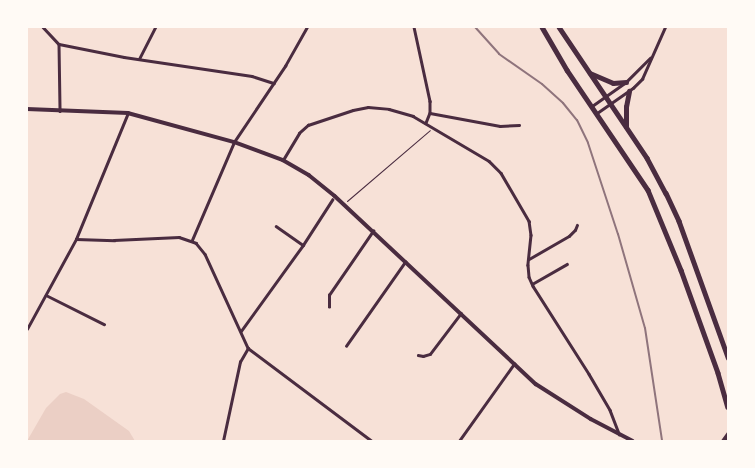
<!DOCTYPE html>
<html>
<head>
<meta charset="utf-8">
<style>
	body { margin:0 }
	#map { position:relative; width:755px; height:468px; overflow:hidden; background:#f7e1d7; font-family:"Sofia Sans Condensed",sans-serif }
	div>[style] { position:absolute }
	.green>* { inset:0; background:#ebcfc5 }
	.path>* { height:1px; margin:-0.5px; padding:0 0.5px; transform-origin:0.5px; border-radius:0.5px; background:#4a2c40 }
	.minor>* { height:2.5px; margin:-1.25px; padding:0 1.25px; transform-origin:1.25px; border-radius:1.25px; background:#4a2c40 }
	.tertiary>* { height:3.5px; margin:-1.75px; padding:0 1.75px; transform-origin:1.75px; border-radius:1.75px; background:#4a2c40 }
	.primary>* { height:4.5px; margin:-2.25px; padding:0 2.25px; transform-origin:2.25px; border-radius:2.25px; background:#4a2c40 }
	.rail>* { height:2px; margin:-1px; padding:0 1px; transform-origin:1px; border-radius:1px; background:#8f747c }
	span { translate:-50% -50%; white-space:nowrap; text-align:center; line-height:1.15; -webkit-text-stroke:3px #fffaf5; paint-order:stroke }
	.frame { position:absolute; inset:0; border:28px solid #fffaf5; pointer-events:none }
</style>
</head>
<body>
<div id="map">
	<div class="green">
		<i style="clip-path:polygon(66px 392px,84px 399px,129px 431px,135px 441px,27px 441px,46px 408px,60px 394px)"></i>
	</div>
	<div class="path">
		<i style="left:347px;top:201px;width:109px;rotate:-40.5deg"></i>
	</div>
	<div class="minor">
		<i style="left:43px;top:27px;width:23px;rotate:47deg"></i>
		<i style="left:59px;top:44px;width:66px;rotate:11.3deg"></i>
		<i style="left:124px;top:57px;width:129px;rotate:8.4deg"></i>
		<i style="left:252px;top:76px;width:23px;rotate:18deg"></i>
		<i style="left:414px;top:27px;width:76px;rotate:77.8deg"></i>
		<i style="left:430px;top:101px;width:12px;rotate:90deg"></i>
		<i style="left:430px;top:113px;width:11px;rotate:112deg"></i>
		<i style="left:59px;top:44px;width:67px;rotate:89.1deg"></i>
		<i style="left:139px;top:59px;width:36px;rotate:-63deg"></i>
		<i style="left:592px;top:106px;width:42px;rotate:-35.2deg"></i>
		<i style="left:626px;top:82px;width:34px;rotate:-45deg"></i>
		<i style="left:430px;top:113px;width:71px;rotate:10.5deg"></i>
		<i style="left:500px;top:126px;width:19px;rotate:-3deg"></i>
		<i style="left:597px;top:113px;width:44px;rotate:-34.8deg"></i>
		<i style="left:633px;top:88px;width:13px;rotate:-45deg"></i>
		<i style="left:642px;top:79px;width:57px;rotate:-66.1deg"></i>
		<i style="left:283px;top:160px;width:31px;rotate:-59deg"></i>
		<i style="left:299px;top:133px;width:12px;rotate:-42deg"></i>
		<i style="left:308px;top:125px;width:47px;rotate:-18.4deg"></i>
		<i style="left:353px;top:110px;width:15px;rotate:-11deg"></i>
		<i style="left:368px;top:107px;width:21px;rotate:5deg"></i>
		<i style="left:389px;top:109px;width:25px;rotate:16deg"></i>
		<i style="left:413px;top:116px;width:88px;rotate:30.6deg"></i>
		<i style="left:489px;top:161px;width:17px;rotate:45deg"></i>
		<i style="left:501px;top:173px;width:56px;rotate:59.7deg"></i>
		<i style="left:529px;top:221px;width:14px;rotate:82deg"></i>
		<i style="left:531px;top:235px;width:30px;rotate:96deg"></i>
		<i style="left:528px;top:265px;width:12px;rotate:85deg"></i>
		<i style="left:529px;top:277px;width:10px;rotate:66deg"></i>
		<i style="left:533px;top:286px;width:104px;rotate:57.5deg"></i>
		<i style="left:589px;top:374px;width:42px;rotate:59.7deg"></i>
		<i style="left:610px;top:410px;width:26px;rotate:69deg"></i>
		<i style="left:276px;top:226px;width:33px;rotate:35deg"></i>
		<i style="left:76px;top:239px;width:38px;rotate:2deg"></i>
		<i style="left:114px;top:240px;width:65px;rotate:-2.6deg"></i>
		<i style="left:179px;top:237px;width:18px;rotate:19deg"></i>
		<i style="left:196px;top:243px;width:14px;rotate:51deg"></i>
		<i style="left:205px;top:254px;width:103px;rotate:65.4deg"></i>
		<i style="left:248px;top:348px;width:155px;rotate:36.9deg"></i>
		<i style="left:192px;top:240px;width:107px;rotate:-66.8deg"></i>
		<i style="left:234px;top:142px;width:92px;rotate:-56.1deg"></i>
		<i style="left:285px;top:66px;width:45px;rotate:-60.6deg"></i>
		<i style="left:529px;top:259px;width:46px;rotate:-29.9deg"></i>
		<i style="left:569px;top:236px;width:8px;rotate:-45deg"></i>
		<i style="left:575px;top:230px;width:5px;rotate:-68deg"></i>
		<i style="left:532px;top:284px;width:40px;rotate:-29.7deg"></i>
		<i style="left:46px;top:295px;width:65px;rotate:26.6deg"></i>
		<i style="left:329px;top:307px;width:12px;rotate:-90deg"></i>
		<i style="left:329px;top:295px;width:78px;rotate:-55.5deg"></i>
		<i style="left:27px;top:329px;width:102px;rotate:-61.4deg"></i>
		<i style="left:76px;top:239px;width:136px;rotate:-67.6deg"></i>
		<i style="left:241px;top:331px;width:106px;rotate:-54.2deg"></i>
		<i style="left:303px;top:245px;width:54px;rotate:-57.2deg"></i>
		<i style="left:346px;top:346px;width:103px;rotate:-54.9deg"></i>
		<i style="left:418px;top:355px;width:5px;rotate:11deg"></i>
		<i style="left:423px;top:356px;width:7px;rotate:-16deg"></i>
		<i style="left:430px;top:354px;width:51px;rotate:-52.9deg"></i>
		<i style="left:223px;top:441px;width:81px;rotate:-77.9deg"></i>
		<i style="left:240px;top:362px;width:16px;rotate:-60deg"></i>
		<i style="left:459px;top:441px;width:95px;rotate:-54.5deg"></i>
	</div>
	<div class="tertiary">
		<i style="left:27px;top:109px;width:101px;rotate:2.3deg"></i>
		<i style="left:128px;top:113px;width:110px;rotate:15.3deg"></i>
		<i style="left:234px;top:142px;width:52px;rotate:20.2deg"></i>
		<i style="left:283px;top:160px;width:30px;rotate:30deg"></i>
		<i style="left:309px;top:175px;width:33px;rotate:39deg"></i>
		<i style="left:335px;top:196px;width:275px;rotate:43.1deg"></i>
		<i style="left:536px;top:384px;width:65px;rotate:32.5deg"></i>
		<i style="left:591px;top:419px;width:47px;rotate:27.6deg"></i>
	</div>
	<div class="primary">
		<i style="left:542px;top:27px;width:50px;rotate:59.8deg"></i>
		<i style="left:567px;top:70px;width:145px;rotate:56deg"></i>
		<i style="left:648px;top:190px;width:87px;rotate:67.6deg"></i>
		<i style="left:681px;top:270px;width:109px;rotate:70.2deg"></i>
		<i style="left:718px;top:373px;width:35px;rotate:74deg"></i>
		<i style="left:559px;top:27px;width:158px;rotate:56.1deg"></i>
		<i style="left:647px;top:158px;width:40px;rotate:62deg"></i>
		<i style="left:666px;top:193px;width:31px;rotate:65deg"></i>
		<i style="left:679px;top:221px;width:145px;rotate:70.2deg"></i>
		<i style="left:590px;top:73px;width:25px;rotate:23deg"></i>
		<i style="left:613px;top:83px;width:13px;rotate:-4deg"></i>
		<i style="left:626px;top:127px;width:20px;rotate:-90deg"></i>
		<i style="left:626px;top:107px;width:16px;rotate:-79deg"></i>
		<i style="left:723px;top:441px;width:9px;rotate:-54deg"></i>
	</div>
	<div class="rail">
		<i style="left:475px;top:27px;width:36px;rotate:48deg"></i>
		<i style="left:499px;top:54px;width:52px;rotate:34.9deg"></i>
		<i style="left:542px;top:84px;width:28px;rotate:42deg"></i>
		<i style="left:563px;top:103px;width:22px;rotate:51deg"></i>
		<i style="left:577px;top:120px;width:25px;rotate:64deg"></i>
		<i style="left:588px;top:143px;width:96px;rotate:71.8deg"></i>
		<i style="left:618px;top:234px;width:98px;rotate:74deg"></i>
		<i style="left:645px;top:328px;width:114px;rotate:81.4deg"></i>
	</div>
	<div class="frame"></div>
</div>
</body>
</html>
